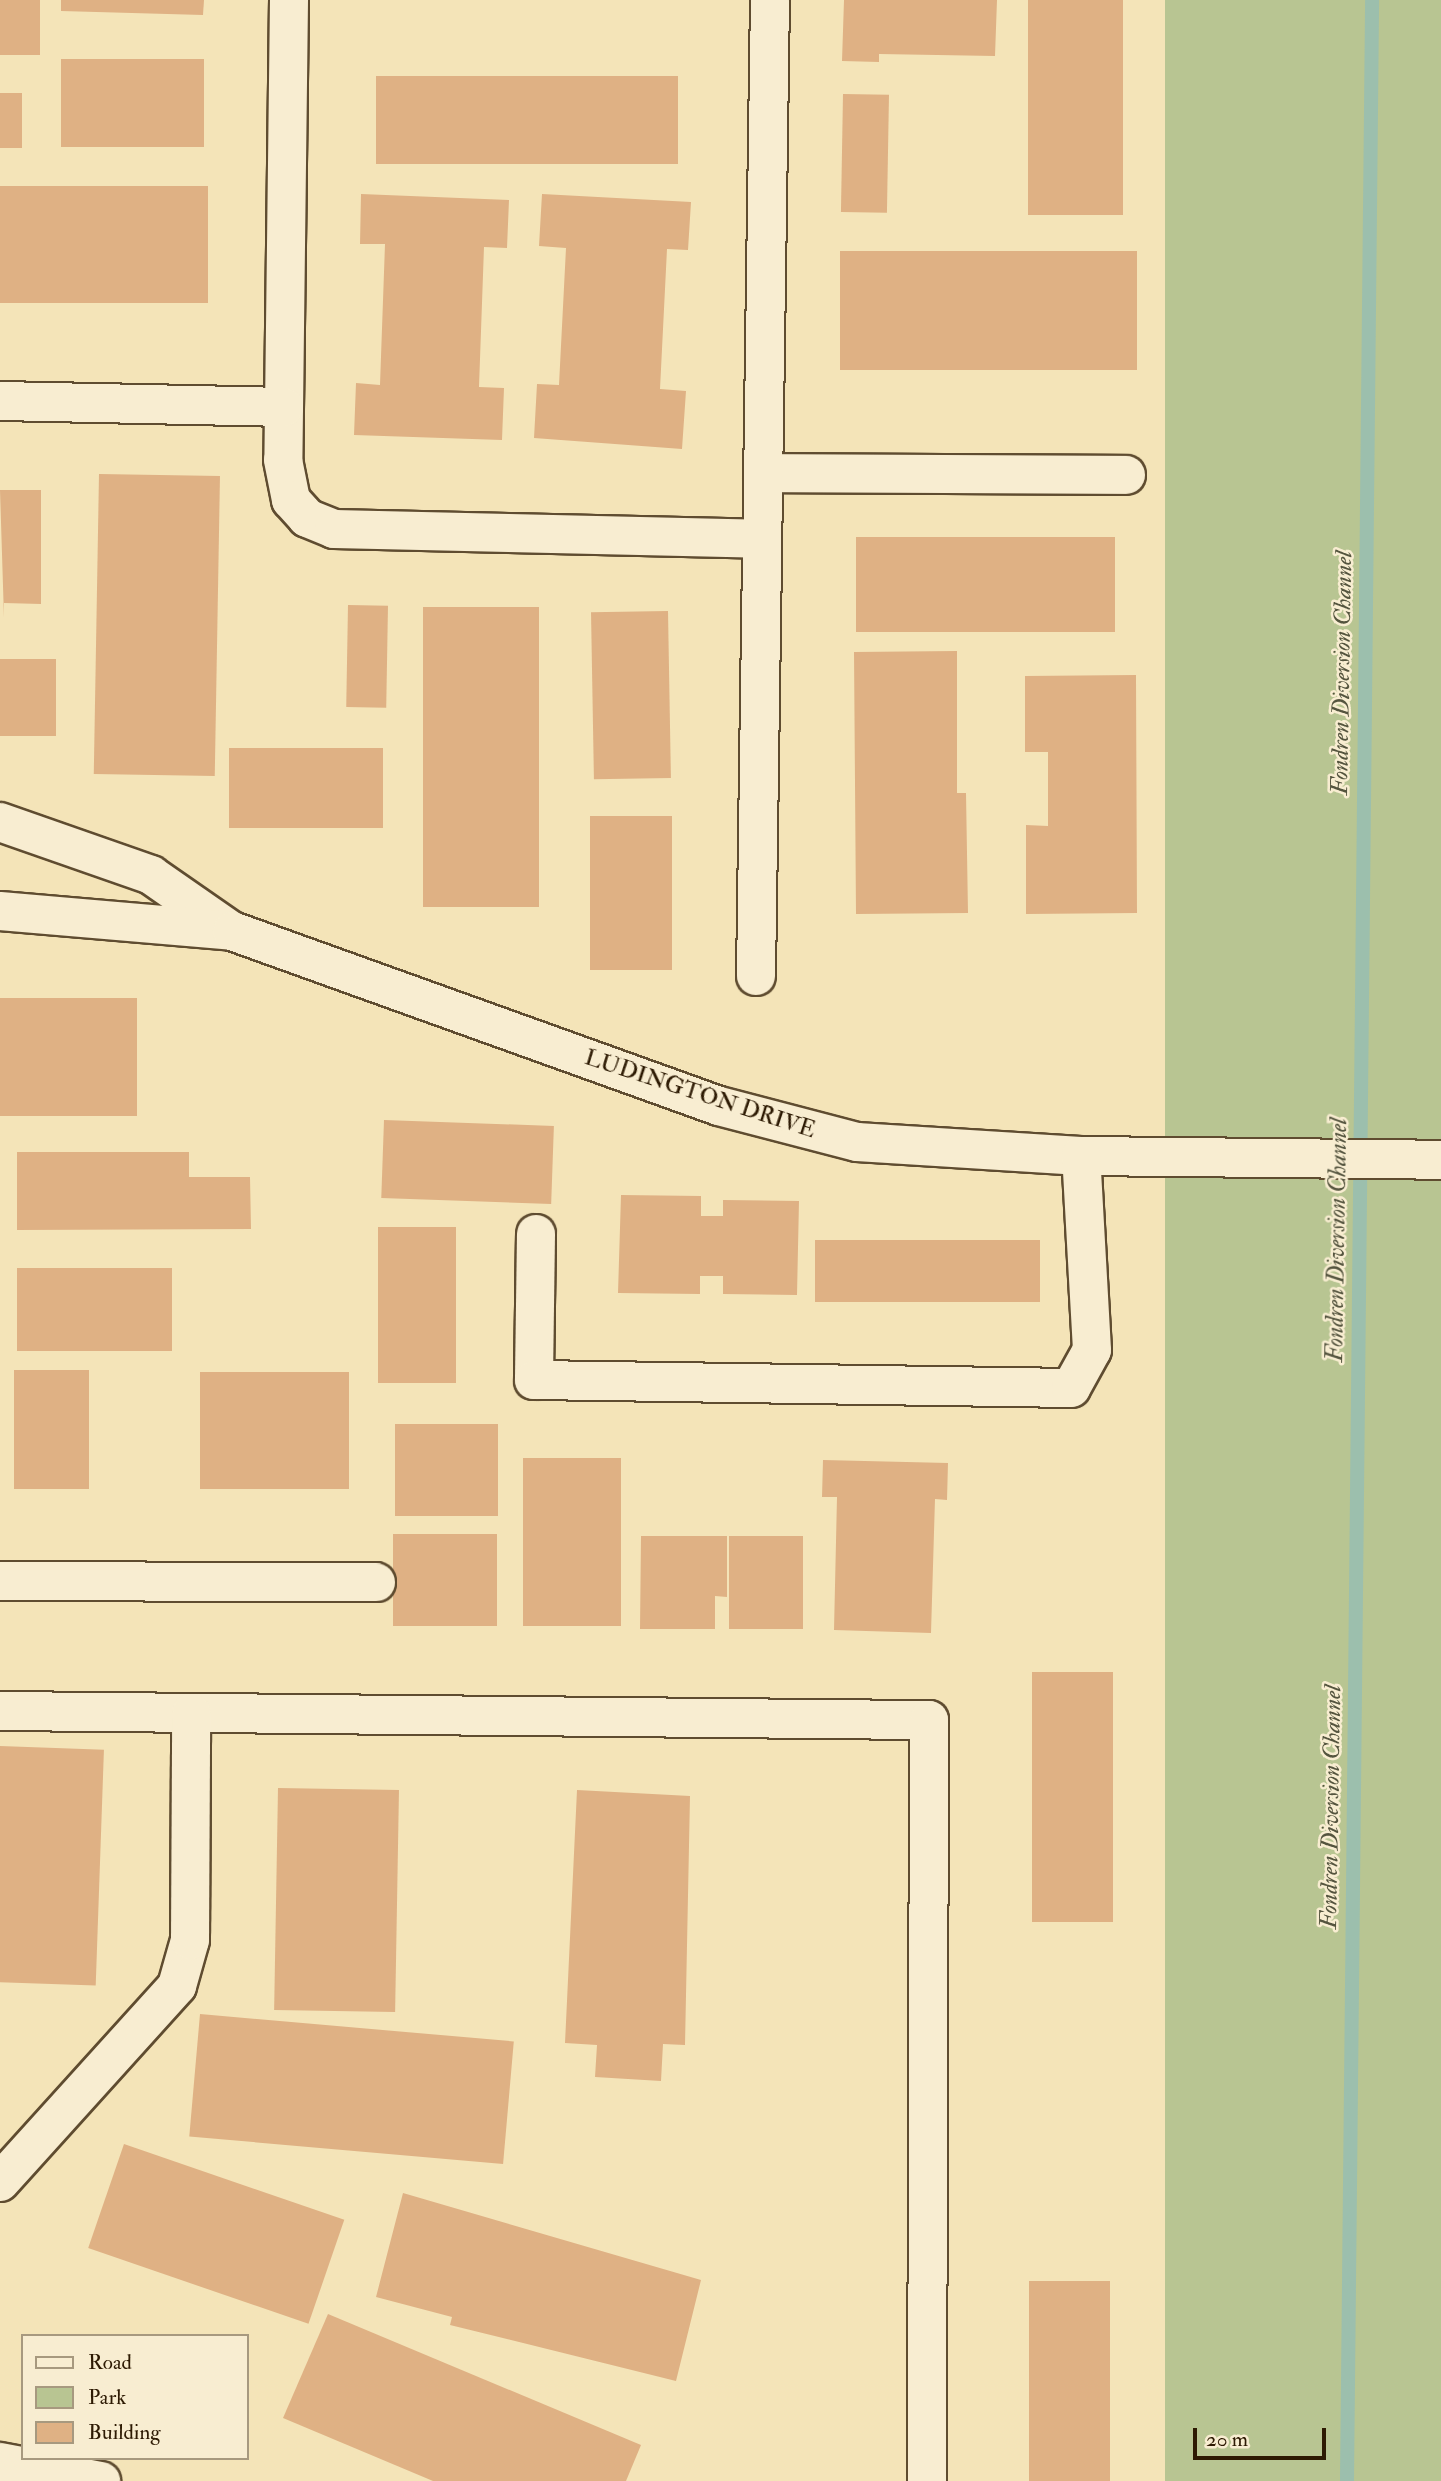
<!DOCTYPE html>
<html>
<head>
<meta charset="utf-8">
<style>
	body { margin:0 }
	#map { position:relative; width:1441px; height:2481px; overflow:hidden; background:#f4e4b8; font-family:"IM FELL Double Pica",serif }
	div>[style] { position:absolute }
	.green>* { inset:0; background:#b8c592; transform-origin:0 0 }
	.stream>* { height:14px; margin:-7px; padding:0 7px; transform-origin:7px; border-radius:7px; background:#9cbfad }
	.building>* { inset:0; background:#dfb184; transform-origin:0 0 }
	.roads { filter:drop-shadow(2px 0 #5f4c30) drop-shadow(-2px 0 #5f4c30) drop-shadow(0 2px #5f4c30) drop-shadow(0 -2px #5f4c30) }
	.minor>* { height:38px; margin:-19px; padding:0 19px; transform-origin:19px; border-radius:19px; background:#f8edd1 }
	span { translate:-50% -50%; white-space:nowrap; text-align:center; line-height:1.15; -webkit-text-stroke:5px #f8edd1; paint-order:stroke }
	.street-label { font-size:23px; color:#2d1a03 }
	.water-label { font-size:24px; color:#54543e; font-style:italic }
	.legend { position:absolute; left:21px; top:2334px; width:228px; height:126px; box-sizing:border-box; background:#f8edd1; border:2px solid #a7997f; margin:0; padding:9px 12px; list-style:none; font-size:21px; color:#2d1a03 }
	.legend li { display:flex; align-items:center; gap:14px; height:35px }
	.legend b { width:35px; border:2px solid #a7997f }
	.scale { position:absolute; left:1193px; top:2428px; width:133px; height:32px; box-sizing:border-box; border:4px solid #2d1a03; border-top:0; padding-left:9px; font-size:21px; line-height:24px; white-space:nowrap; color:#2d1a03; -webkit-text-stroke:5px #f8edd1; paint-order:stroke }
</style>
</head>
<body>
<div id="map">
	<div class="green">
		<i style="left:1165px;top:0;width:276px;height:2481px"></i>
	</div>
	<div class="stream">
		<i style="left:1347px;top:2481px;width:2481px;rotate:-89.42deg"></i>
	</div>
	<div class="building">
		<i style="left:0;top:0;width:40px;height:55px"></i>
		<i style="clip-path:polygon(61px 0,204px 0,203px 15px,61px 11px)"></i>
		<i style="clip-path:polygon(844px 0,997px 0,995px 56px,879px 54px,879px 62px,842px 61px)"></i>
		<i style="left:1028px;top:0;width:95px;height:215px"></i>
		<i style="left:61px;top:59px;width:143px;height:88px"></i>
		<i style="left:376px;top:76px;width:302px;height:88px"></i>
		<i style="left:0;top:93px;width:22px;height:55px"></i>
		<i style="left:843px;top:94px;width:46px;height:118px;rotate:1deg"></i>
		<i style="left:0;top:186px;width:208px;height:117px"></i>
		<i style="clip-path:polygon(361px 194px,509px 200px,507px 248px,484px 247px,479px 387px,504px 388px,502px 440px,354px 435px,356px 383px,380px 385px,385px 244px,360px 244px)"></i>
		<i style="clip-path:polygon(542px 194px,691px 202px,688px 250px,667px 249px,660px 389px,686px 391px,682px 449px,534px 438px,537px 384px,559px 385px,566px 248px,539px 246px)"></i>
		<i style="left:1137px;top:251px;width:119px;height:297px;rotate:90deg"></i>
		<i style="left:99px;top:474px;width:121px;height:300px;rotate:1deg"></i>
		<i style="clip-path:polygon(0 490px,41px 490px,41px 604px,4px 603px,4px 618px)"></i>
		<i style="left:856px;top:537px;width:259px;height:95px"></i>
		<i style="left:348px;top:605px;width:40px;height:102px;rotate:1deg"></i>
		<i style="left:423px;top:607px;width:116px;height:300px"></i>
		<i style="left:668px;top:611px;width:167px;height:77px;rotate:89deg"></i>
		<i style="clip-path:polygon(957px 651px,957px 793px,966px 793px,968px 913px,856px 914px,854px 652px)"></i>
		<i style="left:56px;top:659px;width:77px;height:56px;rotate:90deg"></i>
		<i style="clip-path:polygon(1136px 675px,1137px 913px,1026px 914px,1026px 825px,1048px 826px,1048px 752px,1025px 752px,1025px 676px)"></i>
		<i style="left:229px;top:748px;width:154px;height:80px"></i>
		<i style="left:590px;top:816px;width:82px;height:154px"></i>
		<i style="left:0;top:998px;width:137px;height:118px"></i>
		<i style="left:384px;top:1120px;width:170px;height:78px;rotate:2deg"></i>
		<i style="clip-path:polygon(17px 1152px,189px 1152px,189px 1177px,250px 1177px,251px 1229px,17px 1230px)"></i>
		<i style="clip-path:polygon(621px 1195px,701px 1196px,701px 1216px,723px 1216px,723px 1200px,799px 1201px,797px 1295px,723px 1294px,723px 1276px,700px 1276px,700px 1294px,618px 1293px)"></i>
		<i style="left:456px;top:1227px;width:156px;height:78px;rotate:90deg"></i>
		<i style="left:1040px;top:1240px;width:62px;height:225px;rotate:90deg"></i>
		<i style="left:17px;top:1268px;width:155px;height:83px"></i>
		<i style="left:89px;top:1370px;width:119px;height:75px;rotate:90deg"></i>
		<i style="left:200px;top:1372px;width:149px;height:117px"></i>
		<i style="left:395px;top:1424px;width:103px;height:92px"></i>
		<i style="left:523px;top:1458px;width:98px;height:168px"></i>
		<i style="clip-path:polygon(823px 1460px,948px 1463px,947px 1500px,935px 1499px,931px 1633px,834px 1630px,837px 1497px,822px 1497px)"></i>
		<i style="left:393px;top:1534px;width:104px;height:92px"></i>
		<i style="clip-path:polygon(641px 1536px,727px 1536px,727px 1597px,715px 1596px,715px 1629px,640px 1629px)"></i>
		<i style="left:729px;top:1536px;width:74px;height:93px"></i>
		<i style="left:1113px;top:1672px;width:250px;height:81px;rotate:90deg"></i>
		<i style="left:0;top:1746px;width:104px;height:236px;rotate:2deg"></i>
		<i style="left:278px;top:1788px;width:121px;height:222px;rotate:1deg"></i>
		<i style="clip-path:polygon(577px 1790px,690px 1796px,685px 2045px,663px 2044px,661px 2081px,595px 2077px,597px 2045px,565px 2043px)"></i>
		<i style="left:200px;top:2014px;width:315px;height:123px;rotate:5deg"></i>
		<i style="left:124px;top:2144px;width:233px;height:110px;rotate:19deg"></i>
		<i style="clip-path:polygon(403px 2193px,701px 2280px,676px 2381px,450px 2325px,452px 2317px,376px 2297px)"></i>
		<i style="left:1029px;top:2281px;width:81px;height:200px"></i>
		<i style="clip-path:polygon(328px 2314px,641px 2445px,626px 2481px,433px 2481px,283px 2418px)"></i>
	</div>
	<div class="roads">
		<div class="minor">
			<i style="left:289px;top:0;width:460px;rotate:90.7deg"></i>
			<i style="left:283px;top:460px;width:41px;rotate:78.7deg"></i>
			<i style="left:291px;top:500px;width:24px;rotate:48deg"></i>
			<i style="left:307px;top:518px;width:29px;rotate:22deg"></i>
			<i style="left:334px;top:529px;width:426px;rotate:1.3deg"></i>
			<i style="left:0;top:401px;width:284px;rotate:1.2deg"></i>
			<i style="left:763px;top:473px;width:363px;rotate:0.3deg"></i>
			<i style="left:0;top:822px;width:160px;rotate:19.3deg"></i>
			<i style="left:151px;top:875px;width:96px;rotate:34.8deg"></i>
			<i style="left:0;top:911px;width:233px;rotate:4.9deg"></i>
			<i style="left:232px;top:931px;width:517px;rotate:19.77deg"></i>
			<i style="left:719px;top:1106px;width:143px;rotate:14.6deg"></i>
			<i style="left:857px;top:1142px;width:224px;rotate:3.6deg"></i>
			<i style="left:1081px;top:1156px;width:360px;rotate:0.6deg"></i>
			<i style="left:756px;top:976px;width:976px;rotate:-89.18deg"></i>
			<i style="left:536px;top:1234px;width:146px;rotate:90.8deg"></i>
			<i style="left:534px;top:1380px;width:537px;rotate:0.85deg"></i>
			<i style="left:1071px;top:1388px;width:43px;rotate:-61.1deg"></i>
			<i style="left:1092px;top:1350px;width:194px;rotate:-93.2deg"></i>
			<i style="left:0;top:1581px;width:376px;rotate:0.2deg"></i>
			<i style="left:0;top:1711px;width:929px;rotate:0.56deg"></i>
			<i style="left:929px;top:1720px;width:761px;rotate:90.15deg"></i>
			<i style="left:0;top:2182px;width:264px;rotate:-47.9deg"></i>
			<i style="left:177px;top:1986px;width:48px;rotate:-74.2deg"></i>
			<i style="left:190px;top:1940px;width:227px;rotate:-89.7deg"></i>
			<i style="left:0;top:2462px;width:103px;rotate:10.7deg"></i>
		</div>
	</div>
	<div class="street-label">
		<span style="left:700px;top:1094px;rotate:18deg">LUDINGTON DRIVE</span>
	</div>
	<div class="water-label">
		<span style="left:1342px;top:673px;rotate:-89deg">Fondren Diversion Channel</span>
		<span style="left:1337px;top:1240px;rotate:-89deg">Fondren Diversion Channel</span>
		<span style="left:1331px;top:1807px;rotate:-89deg">Fondren Diversion Channel</span>
	</div>
	<ul class="legend">
	<li><b style="height:9px;background:#f8edd1"></b>Road</li>
	<li><b style="height:19px;background:#b8c592"></b>Park</li>
	<li><b style="height:19px;background:#dfb184"></b>Building</li>
	</ul>
	<div class="scale">20 m</div>
</div>
</body>
</html>
